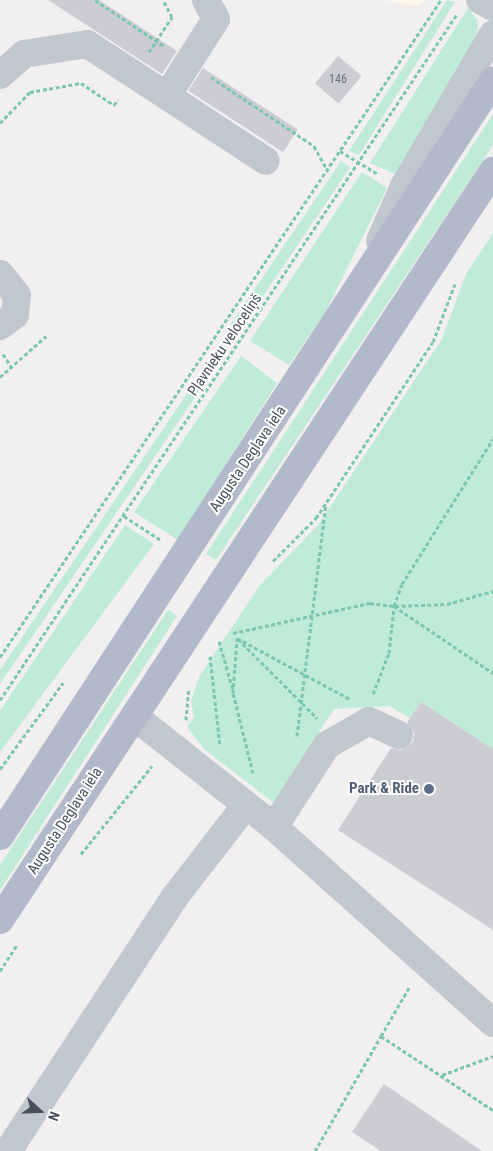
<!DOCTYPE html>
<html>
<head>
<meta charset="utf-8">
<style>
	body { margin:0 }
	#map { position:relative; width:493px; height:1151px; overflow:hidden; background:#f1efef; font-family:"Roboto Condensed",sans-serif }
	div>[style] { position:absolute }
	.commercial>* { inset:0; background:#faf9ea }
	.green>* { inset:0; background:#c1ebd9; transform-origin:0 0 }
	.building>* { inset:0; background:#cccdd3; transform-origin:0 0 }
	.path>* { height:3px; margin-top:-1.5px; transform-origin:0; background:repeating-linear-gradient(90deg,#7cc6af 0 4px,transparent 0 6.5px) }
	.minor>* { height:28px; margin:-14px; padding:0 14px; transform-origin:14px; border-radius:14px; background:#c1c7cf }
	.major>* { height:28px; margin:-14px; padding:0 14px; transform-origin:14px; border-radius:14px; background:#b1b9cb }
	.dots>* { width:14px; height:14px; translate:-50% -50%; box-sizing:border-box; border:2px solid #fff; border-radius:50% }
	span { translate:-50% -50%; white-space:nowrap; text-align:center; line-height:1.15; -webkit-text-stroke:4px #fff; paint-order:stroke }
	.number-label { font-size:12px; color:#6a6e79 }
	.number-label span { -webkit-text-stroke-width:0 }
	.street-label { font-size:15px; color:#494f5b }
	.service-label { font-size:15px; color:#4e5e75; font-weight:700 }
	.right { translate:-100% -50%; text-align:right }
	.north { position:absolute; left:15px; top:1086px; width:50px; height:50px; -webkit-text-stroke:4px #fff; paint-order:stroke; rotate:110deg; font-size:14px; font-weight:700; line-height:20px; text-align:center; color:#494f5b }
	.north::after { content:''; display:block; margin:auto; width:18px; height:22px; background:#494f5b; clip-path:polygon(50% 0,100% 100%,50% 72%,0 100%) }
</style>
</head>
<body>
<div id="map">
	<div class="commercial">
		<i style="clip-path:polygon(384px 0,427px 0,416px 6px)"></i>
	</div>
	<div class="green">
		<i style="clip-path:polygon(447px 0,455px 2px,359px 155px,349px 151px)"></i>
		<i style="clip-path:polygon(468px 8px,478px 21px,477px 37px,397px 175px,370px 163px)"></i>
		<i style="clip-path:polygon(493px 114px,493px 145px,216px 560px,206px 554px)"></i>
		<i style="left:341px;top:161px;width:11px;height:200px;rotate:34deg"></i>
		<i style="clip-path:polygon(362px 172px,387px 188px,326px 311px,289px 365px,250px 341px)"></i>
		<i style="clip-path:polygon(493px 233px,493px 749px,421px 702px,410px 718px,389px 706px,334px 709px,274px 803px,204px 749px,187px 727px,194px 717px,191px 701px,199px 677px,260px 585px,318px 525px,442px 339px,466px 274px)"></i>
		<i style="clip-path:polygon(221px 343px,228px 349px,0 684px,0 670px)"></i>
		<i style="clip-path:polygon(241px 356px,277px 383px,178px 540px,134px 512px)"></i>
		<i style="clip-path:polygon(125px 525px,154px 544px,0 752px,0 711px)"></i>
		<i style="clip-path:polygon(168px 610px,177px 616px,0 890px,0 865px)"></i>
	</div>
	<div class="building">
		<i style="clip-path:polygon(48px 0,99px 0,177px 51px,162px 74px)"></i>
		<i style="left:338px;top:56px;width:31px;height:36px;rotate:40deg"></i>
		<i style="left:203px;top:68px;width:113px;height:27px;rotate:33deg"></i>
		<i style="clip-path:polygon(421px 702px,493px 749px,493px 930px,338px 830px,391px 748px,401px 750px,413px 742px,414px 733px,407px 722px)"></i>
		<i style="clip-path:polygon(384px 1084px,482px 1151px,381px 1151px,352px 1132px)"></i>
	</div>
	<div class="path">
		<i style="left:95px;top:0;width:83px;rotate:33.7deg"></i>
		<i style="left:149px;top:52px;width:42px;rotate:-56.7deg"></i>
		<i style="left:172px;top:17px;width:19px;rotate:-118deg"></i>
		<i style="left:211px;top:77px;width:124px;rotate:33.8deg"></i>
		<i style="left:314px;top:146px;width:29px;rotate:61deg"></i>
		<i style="left:0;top:123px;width:43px;rotate:-45.9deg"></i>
		<i style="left:30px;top:92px;width:52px;rotate:-10deg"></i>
		<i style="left:81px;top:83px;width:40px;rotate:34deg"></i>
		<i style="left:114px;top:105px;width:7px;rotate:-56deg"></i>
		<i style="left:340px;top:151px;width:44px;rotate:31.2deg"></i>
		<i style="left:3px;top:354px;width:17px;rotate:57deg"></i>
		<i style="left:0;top:377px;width:62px;rotate:-41.7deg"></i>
		<i style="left:124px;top:516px;width:44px;rotate:33deg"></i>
		<i style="left:273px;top:561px;width:61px;rotate:-45deg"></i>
		<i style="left:316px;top:518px;width:211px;rotate:-56.4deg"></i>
		<i style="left:433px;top:342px;width:62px;rotate:-69.2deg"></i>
		<i style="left:395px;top:606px;width:52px;rotate:-2.2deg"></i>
		<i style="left:447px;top:604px;width:48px;rotate:-15.8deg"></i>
		<i style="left:233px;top:633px;width:140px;rotate:-12.4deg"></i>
		<i style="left:370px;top:603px;width:24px;rotate:7deg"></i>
		<i style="left:394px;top:606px;width:120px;rotate:34.1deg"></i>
		<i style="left:238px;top:639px;width:112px;rotate:45deg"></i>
		<i style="left:219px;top:641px;width:51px;rotate:74.1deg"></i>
		<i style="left:210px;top:656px;width:91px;rotate:83.7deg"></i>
		<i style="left:0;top:657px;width:791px;rotate:-56.13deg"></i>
		<i style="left:373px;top:694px;width:44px;rotate:-68.7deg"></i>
		<i style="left:389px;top:653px;width:47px;rotate:-83.9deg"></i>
		<i style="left:394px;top:606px;width:23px;rotate:-70deg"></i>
		<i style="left:402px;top:584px;width:171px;rotate:-57.9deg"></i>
		<i style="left:0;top:700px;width:824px;rotate:-56.33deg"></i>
		<i style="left:186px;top:720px;width:32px;rotate:-85deg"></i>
		<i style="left:297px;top:736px;width:234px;rotate:-82.9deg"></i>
		<i style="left:0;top:769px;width:107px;rotate:-53.8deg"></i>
		<i style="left:253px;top:773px;width:82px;rotate:-104deg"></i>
		<i style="left:233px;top:693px;width:55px;rotate:-85.8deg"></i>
		<i style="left:237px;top:638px;width:128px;rotate:28.4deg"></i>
		<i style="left:81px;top:854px;width:113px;rotate:-51.1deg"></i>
		<i style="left:0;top:971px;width:31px;rotate:-57deg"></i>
		<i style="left:381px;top:1036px;width:58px;rotate:-59.9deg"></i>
		<i style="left:442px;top:1075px;width:54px;rotate:-20.4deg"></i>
		<i style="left:315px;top:1151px;width:133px;rotate:-60.1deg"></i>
		<i style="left:381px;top:1036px;width:134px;rotate:33.5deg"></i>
	</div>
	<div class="minor">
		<i style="left:480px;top:0;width:15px;rotate:28deg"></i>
		<i style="left:0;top:75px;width:32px;rotate:-41deg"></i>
		<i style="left:24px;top:54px;width:64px;rotate:-9deg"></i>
		<i style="left:87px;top:44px;width:95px;rotate:33deg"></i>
		<i style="left:167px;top:96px;width:91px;rotate:-57.5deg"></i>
		<i style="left:216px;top:19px;width:21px;rotate:-118deg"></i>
		<i style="left:167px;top:96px;width:118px;rotate:33.3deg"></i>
		<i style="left:380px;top:241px;width:60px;rotate:-66.4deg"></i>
		<i style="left:404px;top:186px;width:176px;rotate:-59.6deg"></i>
		<i style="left:0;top:274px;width:27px;rotate:51deg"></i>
		<i style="left:17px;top:295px;width:20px;rotate:96deg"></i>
		<i style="left:15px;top:315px;width:19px;rotate:144deg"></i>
		<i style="left:134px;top:716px;width:179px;rotate:38.4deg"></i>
		<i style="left:274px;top:827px;width:294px;rotate:41.8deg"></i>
		<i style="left:274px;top:827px;width:98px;rotate:-57.1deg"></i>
		<i style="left:327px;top:745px;width:48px;rotate:-29.7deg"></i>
		<i style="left:369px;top:721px;width:33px;rotate:25deg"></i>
		<i style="left:8px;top:1151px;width:303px;rotate:-56.7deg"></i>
		<i style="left:174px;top:898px;width:116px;rotate:-52.3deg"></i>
	</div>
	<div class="major">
		<i style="left:0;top:836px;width:902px;rotate:-56.86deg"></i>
		<i style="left:0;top:920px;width:897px;rotate:-56.65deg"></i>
	</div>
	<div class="dots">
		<i style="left:429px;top:789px;background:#5c6f8a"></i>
	</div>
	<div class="number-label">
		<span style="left:338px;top:80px">146</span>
	</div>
	<div class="street-label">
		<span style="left:225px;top:345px;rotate:-56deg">Pļavnieku veloceliņš</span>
		<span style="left:248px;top:459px;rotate:-56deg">Augusta Deglava iela</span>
		<span style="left:65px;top:821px;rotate:-57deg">Augusta Deglava iela</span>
	</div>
	<div class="service-label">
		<span class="right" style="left:419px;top:789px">Park &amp; Ride</span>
	</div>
	<div class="north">N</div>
</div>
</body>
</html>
